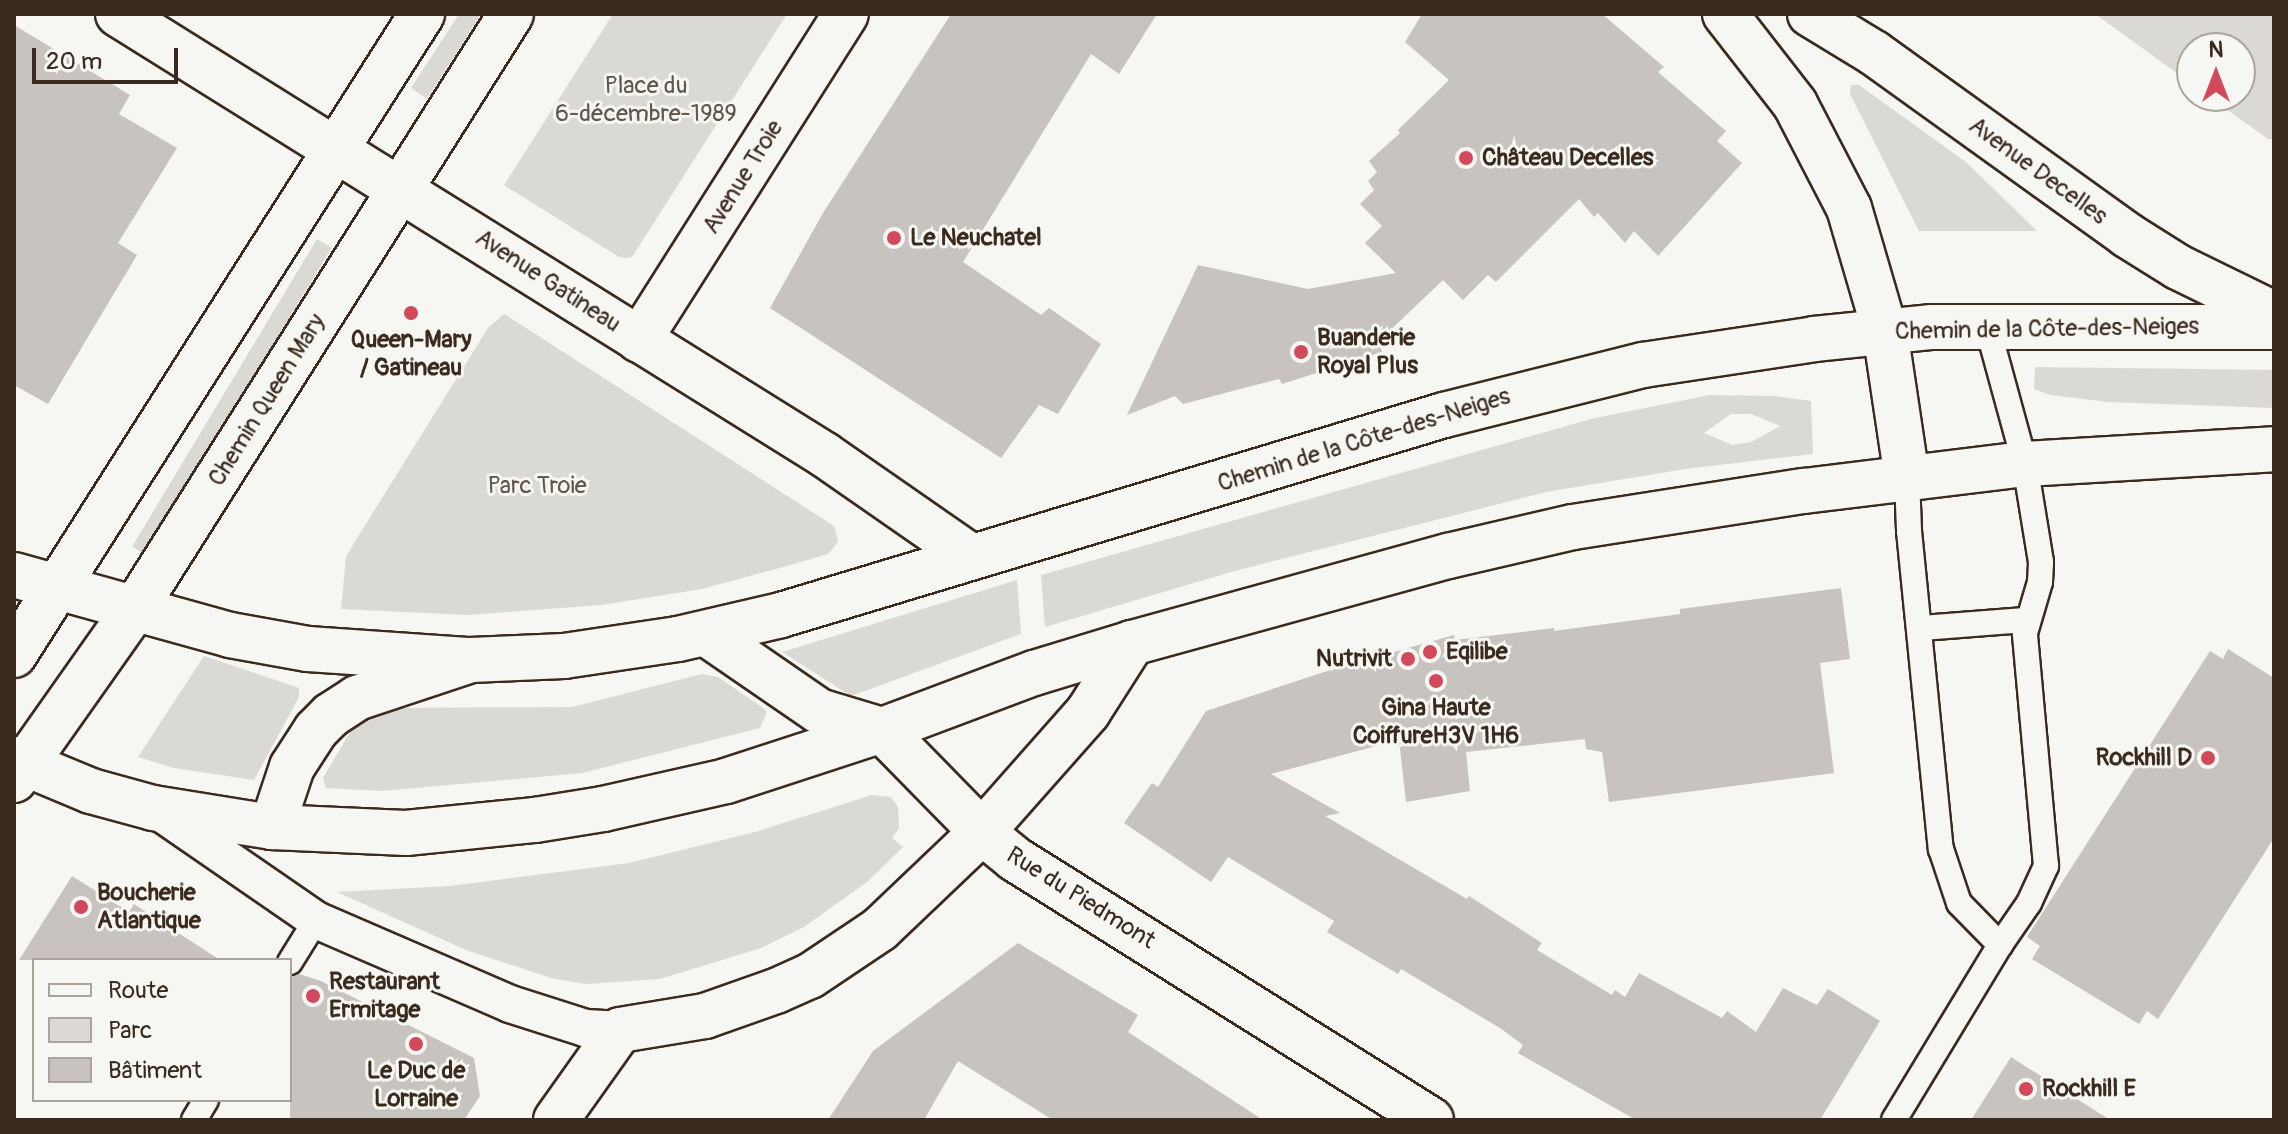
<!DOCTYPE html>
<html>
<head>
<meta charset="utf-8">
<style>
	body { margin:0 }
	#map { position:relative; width:2288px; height:1134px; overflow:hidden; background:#f6f6f2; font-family:Pangolin,sans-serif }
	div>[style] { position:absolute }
	.green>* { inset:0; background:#dad9d3; transform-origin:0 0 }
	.building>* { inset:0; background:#c8c3be }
	.roads { filter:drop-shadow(2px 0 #3b2a1e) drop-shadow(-2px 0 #3b2a1e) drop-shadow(0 2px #3b2a1e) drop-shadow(0 -2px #3b2a1e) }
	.service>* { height:24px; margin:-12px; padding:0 12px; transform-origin:12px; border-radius:12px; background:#f6f6f2 }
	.pedestrian>* { height:36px; margin:-18px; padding:0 18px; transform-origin:18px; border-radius:18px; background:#f6f6f2 }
	.minor>* { height:44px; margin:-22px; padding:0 22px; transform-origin:22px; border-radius:22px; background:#f6f6f2 }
	.tertiary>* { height:44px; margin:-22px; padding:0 22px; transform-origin:22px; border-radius:22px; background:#f6f6f2 }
	.secondary>* { height:44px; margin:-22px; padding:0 22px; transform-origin:22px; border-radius:22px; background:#f6f6f2 }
	.dots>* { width:22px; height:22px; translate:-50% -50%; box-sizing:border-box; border:4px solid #f6f6f2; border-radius:50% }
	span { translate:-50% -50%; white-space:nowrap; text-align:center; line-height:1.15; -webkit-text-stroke:6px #f6f6f2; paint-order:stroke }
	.park-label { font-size:24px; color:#63564b }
	.poi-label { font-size:24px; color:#3b2a1e; font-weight:700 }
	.left { translate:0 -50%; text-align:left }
	.right { translate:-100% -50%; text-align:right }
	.street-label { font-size:24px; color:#3b2a1e }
	.frame { position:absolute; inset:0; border:16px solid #3b2a1e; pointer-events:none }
	.legend { position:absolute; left:32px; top:958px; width:260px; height:144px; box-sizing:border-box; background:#f6f6f2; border:2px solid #aba49d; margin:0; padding:10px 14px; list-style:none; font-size:24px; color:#3b2a1e }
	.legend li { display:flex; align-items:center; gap:16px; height:40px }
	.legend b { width:40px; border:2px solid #aba49d }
	.north { position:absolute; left:2176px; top:32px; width:80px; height:80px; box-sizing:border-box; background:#f6f6f2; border:2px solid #aba49d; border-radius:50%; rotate:0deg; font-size:22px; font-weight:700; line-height:32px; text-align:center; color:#3b2a1e }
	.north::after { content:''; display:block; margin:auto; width:28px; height:36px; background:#d1495b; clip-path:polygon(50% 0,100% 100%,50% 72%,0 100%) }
	.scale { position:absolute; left:32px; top:48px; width:146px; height:36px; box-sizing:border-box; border:4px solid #3b2a1e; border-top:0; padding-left:10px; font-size:24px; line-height:28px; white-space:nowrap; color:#3b2a1e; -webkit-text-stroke:6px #f6f6f2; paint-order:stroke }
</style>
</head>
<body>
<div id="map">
	<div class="green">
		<i style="clip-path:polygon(459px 14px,481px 14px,427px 99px,411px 88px)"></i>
		<i style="clip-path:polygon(613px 14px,787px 14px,632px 257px,626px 258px,619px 257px,504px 185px)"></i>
		<i style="clip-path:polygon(2095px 14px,2274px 14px,2274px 139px,2268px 139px,2208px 96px,2240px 96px,2240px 48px,2192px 48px,2192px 84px)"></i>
		<i style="clip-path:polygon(1851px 85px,1859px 85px,1966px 162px,2037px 231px,1919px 231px,1850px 94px)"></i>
		<i style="left:317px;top:239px;width:17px;height:359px;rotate:31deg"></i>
		<i style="clip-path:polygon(504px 314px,834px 526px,838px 542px,828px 554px,776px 569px,702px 589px,601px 605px,468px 615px,341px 609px,346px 557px,354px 543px,488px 328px)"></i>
		<i style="clip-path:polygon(2035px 367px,2274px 370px,2274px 408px,2108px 402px,2050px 395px,2034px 389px)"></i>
		<i style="clip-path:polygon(evenodd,1710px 395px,1775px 396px,1811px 401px,1813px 454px,1685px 469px,1546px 492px,1231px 572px,1045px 627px,1041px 575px,1595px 418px,1710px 395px,1731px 414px,1751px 414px,1780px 426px,1751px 442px,1732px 445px,1704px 433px,1731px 414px)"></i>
		<i style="clip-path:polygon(1017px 580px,1021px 634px,851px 696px,782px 652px)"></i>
		<i style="clip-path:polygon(204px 656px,299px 688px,299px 697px,254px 780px,174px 768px,138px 757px)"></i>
		<i style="clip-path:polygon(702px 674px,718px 677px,763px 708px,767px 712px,760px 728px,582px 773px,382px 791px,326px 788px,323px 778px,353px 727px,380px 708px,572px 707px)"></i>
		<i style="clip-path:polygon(872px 795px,891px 797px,898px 807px,899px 828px,892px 838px,903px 847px,867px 882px,804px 927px,761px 948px,660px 979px,586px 984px,551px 978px,466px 950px,337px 892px,450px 886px,629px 863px,755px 832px)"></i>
	</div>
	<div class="building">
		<i style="clip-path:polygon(951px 14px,1157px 14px,1119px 74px,1091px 54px,963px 262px,1041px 315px,1049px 308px,1101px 344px,1058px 414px,1039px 405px,1001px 458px,770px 308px,823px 213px)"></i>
		<i style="clip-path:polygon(1422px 14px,1602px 14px,1664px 67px,1658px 72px,1726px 131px,1717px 141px,1742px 163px,1658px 256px,1634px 231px,1625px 243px,1598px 213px,1594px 217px,1579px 199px,1496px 282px,1488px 275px,1463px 300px,1443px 280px,1382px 338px,1382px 352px,1282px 384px,1279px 379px,1183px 404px,1175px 396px,1127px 415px,1198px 265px,1308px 289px,1396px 273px,1365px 243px,1382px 226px,1360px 204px,1374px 190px,1368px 181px,1377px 172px,1369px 161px,1400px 133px,1398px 130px,1449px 80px,1405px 42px)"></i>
		<i style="clip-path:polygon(14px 25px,130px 95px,119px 114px,177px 148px,118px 243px,137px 255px,48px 404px,14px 385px)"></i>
		<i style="clip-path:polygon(1841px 588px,1850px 659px,1820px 663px,1834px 773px,1609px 802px,1602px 752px,1586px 749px,1585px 739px,1466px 752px,1470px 791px,1406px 802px,1399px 740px,1271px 774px,1340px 813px,1325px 816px,1467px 899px,1469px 896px,1542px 943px,1537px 950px,1612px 995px,1615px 990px,1625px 997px,1639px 973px,1722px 1018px,1727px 1011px,1756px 1032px,1783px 988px,1817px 1005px,1828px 989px,1880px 1021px,1820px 1120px,1636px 1120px,1518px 1053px,1523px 1045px,1500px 1028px,1401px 969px,1398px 974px,1327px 932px,1334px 921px,1228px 857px,1211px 882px,1124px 823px,1152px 783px,1158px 787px,1206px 711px,1324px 672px,1454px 635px,1455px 640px,1554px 628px,1554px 631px,1680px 614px,1680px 609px)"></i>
		<i style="clip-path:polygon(2228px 649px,2274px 678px,2274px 838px,2158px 1019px,2147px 1011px,2139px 1024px,2032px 959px,2040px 946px,2027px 937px,2210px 651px,2223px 659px)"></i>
		<i style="clip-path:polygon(72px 876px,129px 912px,134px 904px,220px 960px,19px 960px)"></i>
		<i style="clip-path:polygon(1018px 943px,1138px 1015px,1128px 1032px,1263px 1120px,1053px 1120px,958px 1061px,924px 1120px,828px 1120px,873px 1051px)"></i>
		<i style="clip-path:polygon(299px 974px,321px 981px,474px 1058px,480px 1096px,464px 1120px,290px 1120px,290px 977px)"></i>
		<i style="clip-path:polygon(2011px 1057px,2110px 1120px,1971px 1120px)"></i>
	</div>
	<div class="roads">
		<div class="service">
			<i style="left:1907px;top:478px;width:53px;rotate:87.8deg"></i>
			<i style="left:1909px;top:531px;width:320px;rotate:84.3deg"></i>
			<i style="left:1941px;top:849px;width:57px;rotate:71.6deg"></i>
			<i style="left:1959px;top:903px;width:59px;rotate:45.7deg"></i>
			<i style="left:2000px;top:945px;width:51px;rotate:-55.4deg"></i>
			<i style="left:2029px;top:903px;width:41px;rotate:-65.3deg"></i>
			<i style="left:2046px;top:866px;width:234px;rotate:-95.2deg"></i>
			<i style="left:2025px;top:633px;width:53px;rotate:-73.6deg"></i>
			<i style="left:2040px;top:582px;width:20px;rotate:-87deg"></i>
			<i style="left:2041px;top:562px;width:99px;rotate:-99.3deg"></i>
			<i style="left:2025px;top:464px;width:144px;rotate:-105.3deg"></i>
			<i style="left:1921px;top:628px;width:105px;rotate:-4.4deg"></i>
			<i style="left:290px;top:962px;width:49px;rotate:-58.2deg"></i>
			<i style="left:194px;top:1120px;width:23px;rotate:-59deg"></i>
			<i style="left:1894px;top:1120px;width:205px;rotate:-58.8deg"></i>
		</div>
		<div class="pedestrian">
			<i style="left:158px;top:811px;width:192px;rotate:34.6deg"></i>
			<i style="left:316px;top:920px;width:211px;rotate:23.4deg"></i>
			<i style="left:510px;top:1004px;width:79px;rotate:17.7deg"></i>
			<i style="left:585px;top:1028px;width:35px;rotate:3deg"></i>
		</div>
		<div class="minor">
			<i style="left:118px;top:14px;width:833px;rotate:31.95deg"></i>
			<i style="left:825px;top:455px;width:179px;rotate:34.8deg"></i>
			<i style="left:639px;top:340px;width:386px;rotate:-57.6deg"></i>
			<i style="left:707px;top:634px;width:136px;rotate:34.5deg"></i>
			<i style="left:819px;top:711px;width:66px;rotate:16.8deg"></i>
			<i style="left:882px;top:730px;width:143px;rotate:45.6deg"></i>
			<i style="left:982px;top:832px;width:43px;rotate:39.3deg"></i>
			<i style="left:1015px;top:859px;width:491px;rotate:32.1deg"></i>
			<i style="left:272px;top:827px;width:63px;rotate:-71.6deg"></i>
			<i style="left:292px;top:767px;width:44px;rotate:-57deg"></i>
			<i style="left:316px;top:730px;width:21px;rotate:-45deg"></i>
			<i style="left:331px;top:715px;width:31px;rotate:-33deg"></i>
			<i style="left:357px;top:698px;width:120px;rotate:-18.4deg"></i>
			<i style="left:556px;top:1120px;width:110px;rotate:-54.6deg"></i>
			<i style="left:620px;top:1030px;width:86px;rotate:-9.4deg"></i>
			<i style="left:705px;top:1016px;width:75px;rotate:-19.4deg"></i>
			<i style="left:776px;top:991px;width:37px;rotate:-24deg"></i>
			<i style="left:810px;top:976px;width:84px;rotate:-33.9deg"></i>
			<i style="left:880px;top:929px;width:141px;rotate:-43.6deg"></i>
			<i style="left:982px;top:832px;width:160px;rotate:-48.5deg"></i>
			<i style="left:1088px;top:712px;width:82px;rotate:-57.5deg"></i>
		</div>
		<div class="tertiary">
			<i style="left:1725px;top:14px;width:114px;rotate:52.1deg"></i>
			<i style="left:1795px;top:104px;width:117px;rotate:62.6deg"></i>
			<i style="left:1849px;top:208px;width:128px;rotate:73.7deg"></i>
			<i style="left:1885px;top:331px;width:149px;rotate:81.5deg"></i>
			<i style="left:1810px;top:14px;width:75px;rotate:31.4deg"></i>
			<i style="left:1874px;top:53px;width:312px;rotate:35.7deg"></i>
			<i style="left:2127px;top:235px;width:60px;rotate:32.1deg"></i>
			<i style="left:2178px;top:267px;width:107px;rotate:26.1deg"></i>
			<i style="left:14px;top:655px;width:760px;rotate:-57.52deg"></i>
			<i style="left:14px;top:780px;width:208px;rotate:-54.8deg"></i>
			<i style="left:134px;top:610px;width:705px;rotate:-57.68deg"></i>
		</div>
		<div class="secondary">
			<i style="left:14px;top:575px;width:224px;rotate:15.5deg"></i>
			<i style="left:230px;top:635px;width:79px;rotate:10.2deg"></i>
			<i style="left:308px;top:649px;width:163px;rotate:3.9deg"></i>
			<i style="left:471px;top:660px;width:93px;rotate:-2.5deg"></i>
			<i style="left:564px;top:656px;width:115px;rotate:-8.5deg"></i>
			<i style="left:678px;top:639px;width:106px;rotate:-13.1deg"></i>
			<i style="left:781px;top:615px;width:693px;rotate:-16.79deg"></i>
			<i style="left:1444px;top:415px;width:205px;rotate:-14.1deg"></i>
			<i style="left:1643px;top:365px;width:173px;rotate:-8.6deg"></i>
			<i style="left:1814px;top:339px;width:119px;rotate:-5.8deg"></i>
			<i style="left:1932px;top:327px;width:342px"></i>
			<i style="left:14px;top:759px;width:83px;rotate:22.6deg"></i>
			<i style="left:91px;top:791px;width:64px;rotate:15.3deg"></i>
			<i style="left:153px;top:808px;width:121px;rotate:9.1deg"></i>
			<i style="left:272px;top:827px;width:134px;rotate:2.6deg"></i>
			<i style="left:406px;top:833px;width:130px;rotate:-5.8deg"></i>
			<i style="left:535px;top:820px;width:69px;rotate:-9.2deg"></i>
			<i style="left:603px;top:809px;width:126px;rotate:-12.8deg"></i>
			<i style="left:726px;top:781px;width:164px;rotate:-18.1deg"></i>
			<i style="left:882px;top:730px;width:162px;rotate:-20.6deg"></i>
			<i style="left:1034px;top:673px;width:102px;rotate:-17deg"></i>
			<i style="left:1132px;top:643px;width:328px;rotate:-15.4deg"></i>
			<i style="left:1448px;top:556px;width:128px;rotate:-13.1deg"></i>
			<i style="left:1573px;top:527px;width:234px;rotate:-8.9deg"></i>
			<i style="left:1804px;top:491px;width:223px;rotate:-7deg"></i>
			<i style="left:2025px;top:464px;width:249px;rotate:-3.4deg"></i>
		</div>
	</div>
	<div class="dots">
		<i style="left:1466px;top:158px;background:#d1495b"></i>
		<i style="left:894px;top:238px;background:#d1495b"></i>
		<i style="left:411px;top:313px;background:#d1495b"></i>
		<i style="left:1301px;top:352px;background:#d1495b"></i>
		<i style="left:1430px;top:652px;background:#d1495b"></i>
		<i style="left:1408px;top:659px;background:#d1495b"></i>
		<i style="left:1436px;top:681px;background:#d1495b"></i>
		<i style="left:2208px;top:758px;background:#d1495b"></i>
		<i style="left:81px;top:907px;background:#d1495b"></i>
		<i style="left:313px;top:996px;background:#d1495b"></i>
		<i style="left:416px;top:1044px;background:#d1495b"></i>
		<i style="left:2026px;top:1089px;background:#d1495b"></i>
	</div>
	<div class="park-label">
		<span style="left:646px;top:100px">Place du<br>6-décembre-1989</span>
		<span style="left:537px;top:486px">Parc Troie</span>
	</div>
	<div class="poi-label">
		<span class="left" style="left:1482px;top:158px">Château Decelles</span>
		<span class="left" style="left:910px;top:238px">Le Neuchatel</span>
		<span class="left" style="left:1317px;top:352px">Buanderie<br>Royal Plus</span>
		<span style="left:411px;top:354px">Queen-Mary<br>/ Gatineau</span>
		<span class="left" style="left:1446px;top:652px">Eqilibe</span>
		<span class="right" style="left:1392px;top:659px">Nutrivit</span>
		<span style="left:1436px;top:722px">Gina Haute<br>CoiffureH3V 1H6</span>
		<span class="right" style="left:2192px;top:758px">Rockhill D</span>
		<span class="left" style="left:97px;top:907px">Boucherie<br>Atlantique</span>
		<span class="left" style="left:329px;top:996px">Restaurant<br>Ermitage</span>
		<span style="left:416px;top:1085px">Le Duc de<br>Lorraine</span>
		<span class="left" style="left:2042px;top:1089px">Rockhill E</span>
	</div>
	<div class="street-label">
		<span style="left:2038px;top:171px;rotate:36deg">Avenue Decelles</span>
		<span style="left:743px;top:177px;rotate:-58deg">Avenue Troie</span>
		<span style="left:548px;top:281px;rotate:33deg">Avenue Gatineau</span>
		<span style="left:2047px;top:329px;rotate:-1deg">Chemin de la Côte-des-Neiges</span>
		<span style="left:267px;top:400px;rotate:-58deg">Chemin Queen Mary</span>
		<span style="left:1364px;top:440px;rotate:-17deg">Chemin de la Côte-des-Neiges</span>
		<span style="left:1081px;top:898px;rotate:32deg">Rue du Piedmont</span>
	</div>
	<div class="frame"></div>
	<ul class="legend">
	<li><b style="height:10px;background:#f6f6f2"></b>Route</li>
	<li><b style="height:22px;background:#dad9d3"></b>Parc</li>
	<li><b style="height:22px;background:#c8c3be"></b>Bâtiment</li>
	</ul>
	<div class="north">N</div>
	<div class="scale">20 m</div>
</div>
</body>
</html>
